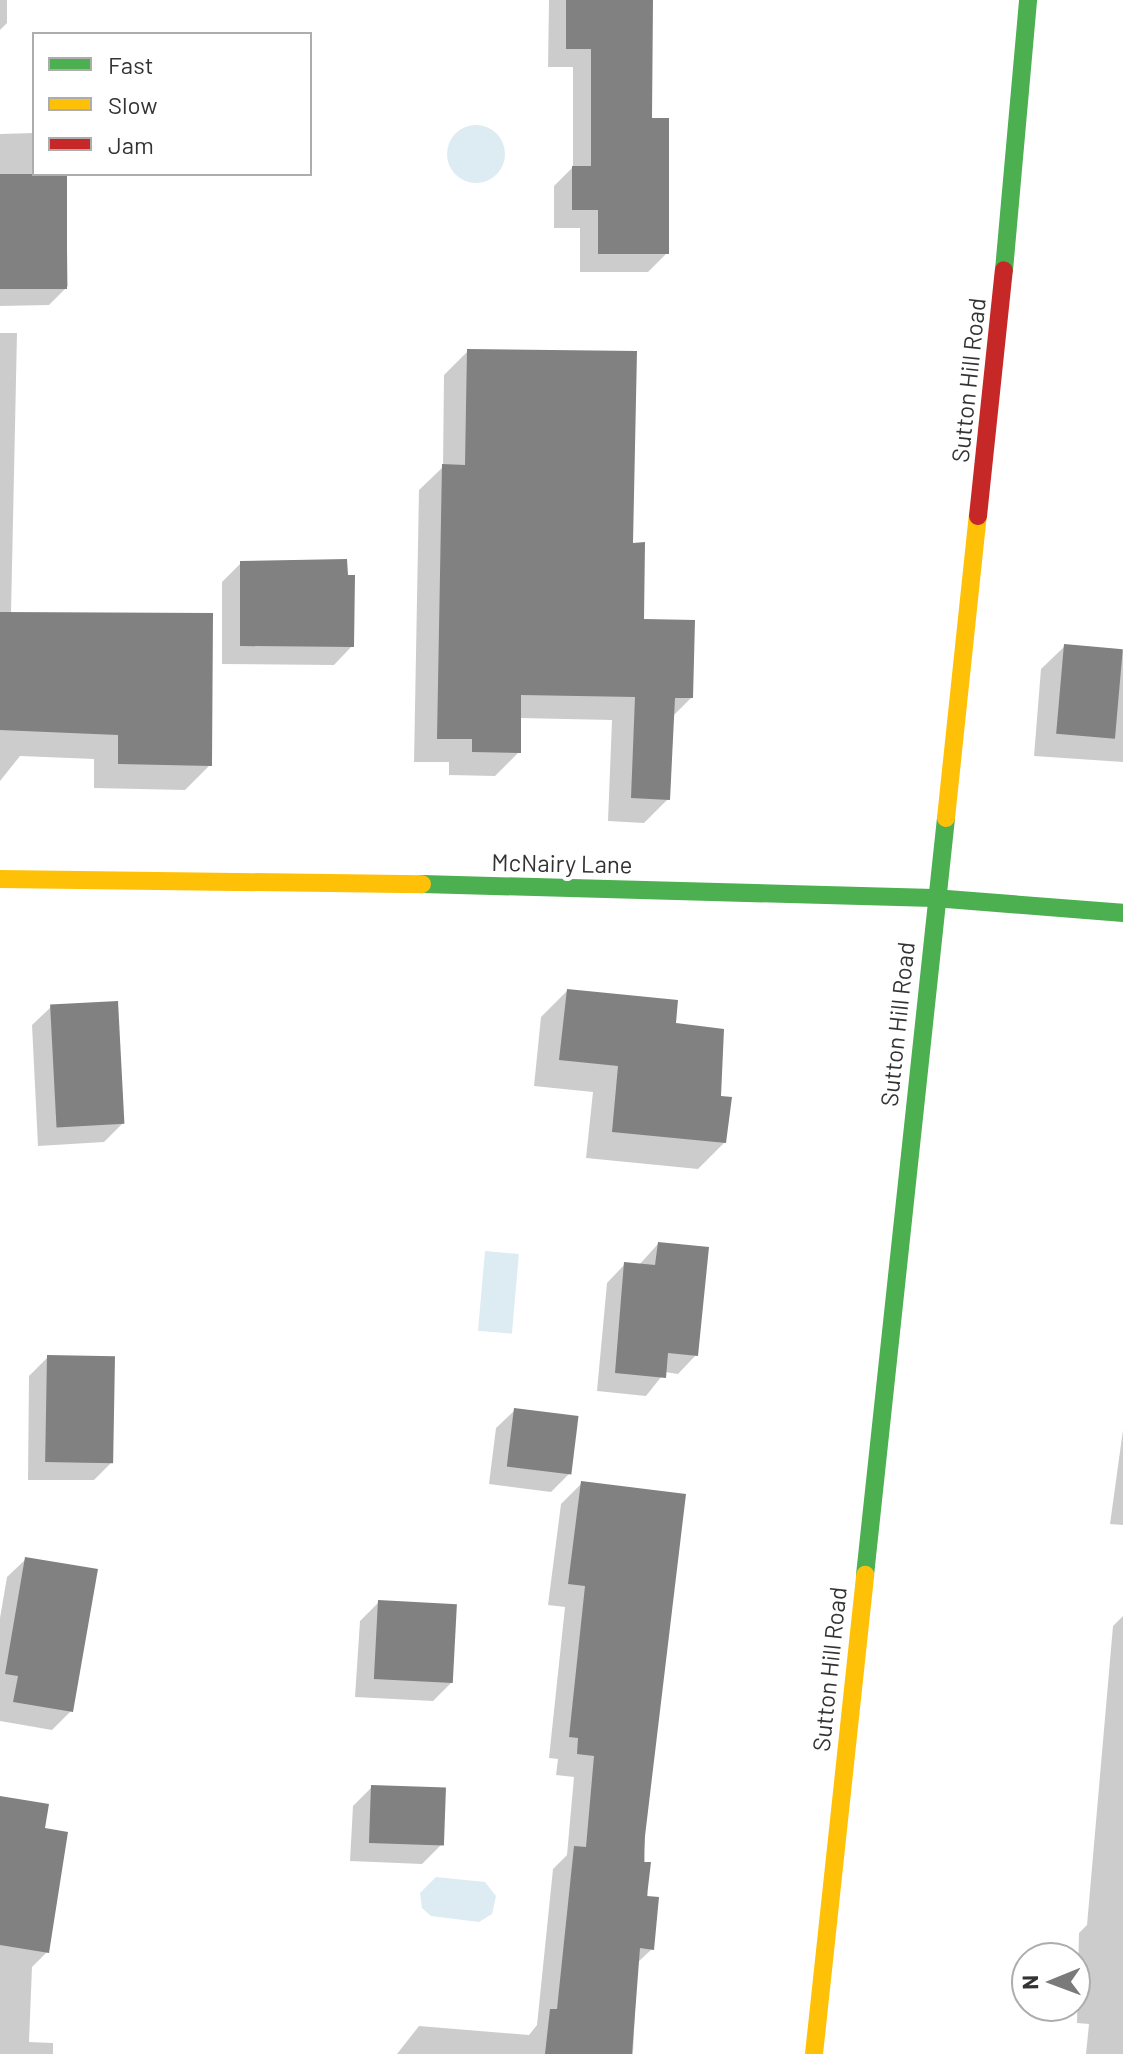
<!DOCTYPE html>
<html>
<head>
<meta charset="utf-8">
<style>
	body { margin:0 }
	#map { position:relative; width:1123px; height:2054px; overflow:hidden; background:#fff; font-family:Barlow,sans-serif }
	div>[style] { position:absolute }
	.water>* { inset:0; background:#ddebf3; transform-origin:0 0 }
	.round { border-radius:50% }
	.shadow>* { inset:0; background:#0003 }
	.building>* { inset:0; background:#818181; transform-origin:0 0 }
	.fast>* { height:18px; margin:-9px; padding:0 9px; transform-origin:9px; border-radius:9px; background:#4caf50 }
	.slow>* { height:18px; margin:-9px; padding:0 9px; transform-origin:9px; border-radius:9px; background:#ffc107 }
	.jam>* { height:18px; margin:-9px; padding:0 9px; transform-origin:9px; border-radius:9px; background:#c62828 }
	span { translate:-50% -50%; white-space:nowrap; text-align:center; line-height:1.15; -webkit-text-stroke:8px #fff; paint-order:stroke }
	.street-label { font-size:24px; color:#333 }
	.legend { position:absolute; left:32px; top:32px; width:280px; height:144px; box-sizing:border-box; background:#fff; border:2px solid #adadad; margin:0; padding:10px 14px; list-style:none; font-size:24px; color:#333 }
	.legend li { display:flex; align-items:center; gap:16px; height:40px }
	.legend b { width:40px; border:2px solid #adadad }
	.north { position:absolute; left:1011px; top:1942px; width:80px; height:80px; box-sizing:border-box; background:#fff; border:2px solid #adadad; border-radius:50%; rotate:269deg; font-size:22px; font-weight:700; line-height:32px; text-align:center; color:#333 }
	.north::after { content:''; display:block; margin:auto; width:28px; height:36px; background:#7a7a7a; clip-path:polygon(50% 0,100% 100%,50% 72%,0 100%) }
</style>
</head>
<body>
<div id="map">
	<div class="water">
		<i class="round" style="left:447px;top:125px;width:58px;height:58px"></i>
		<i style="left:485px;top:1251px;width:34px;height:80px;rotate:5deg"></i>
		<i style="clip-path:polygon(436px 1877px,485px 1882px,496px 1896px,492px 1914px,479px 1922px,431px 1916px,422px 1908px,420px 1893px)"></i>
	</div>
	<div class="shadow">
		<i style="clip-path:polygon(0 0,7px 0,7px 23px,0 30px)"></i>
		<i style="clip-path:polygon(549px 0,651px 0,650px 120px,667px 253px,648px 272px,580px 272px,580px 228px,554px 228px,554px 186px,573px 167px,573px 67px,548px 67px)"></i>
		<i style="clip-path:polygon(34px 133px,34px 174px,65px 174px,68px 286px,49px 305px,0 306px,0 134px)"></i>
		<i style="clip-path:polygon(0 333px,17px 333px,11px 614px,210px 765px,185px 790px,94px 788px,94px 759px,20px 756px,0 781px)"></i>
		<i style="clip-path:polygon(468px 351px,631px 545px,642px 621px,691px 698px,672px 717px,668px 799px,644px 823px,608px 821px,612px 720px,519px 718px,519px 752px,495px 776px,449px 775px,449px 762px,414px 762px,419px 490px,443px 467px,444px 375px)"></i>
		<i style="clip-path:polygon(241px 563px,352px 646px,334px 665px,222px 664px,222px 582px)"></i>
		<i style="clip-path:polygon(1065px 646px,1123px 651px,1123px 762px,1034px 756px,1041px 669px)"></i>
		<i style="clip-path:polygon(567px 991px,674px 1025px,719px 1098px,725px 1142px,698px 1169px,586px 1158px,593px 1092px,534px 1086px,541px 1017px)"></i>
		<i style="clip-path:polygon(51px 1007px,123px 1123px,104px 1142px,38px 1146px,32px 1025px)"></i>
		<i style="clip-path:polygon(658px 1244px,696px 1355px,678px 1374px,665px 1372px,646px 1396px,597px 1391px,607px 1283px,625px 1264px,639px 1265px)"></i>
		<i style="clip-path:polygon(48px 1357px,112px 1462px,94px 1480px,28px 1480px,29px 1376px)"></i>
		<i style="clip-path:polygon(515px 1410px,570px 1473px,551px 1492px,489px 1484px,496px 1428px)"></i>
		<i style="clip-path:polygon(1123px 1430px,1123px 1525px,1110px 1524px)"></i>
		<i style="clip-path:polygon(582px 1483px,643px 1836px,652px 1949px,637px 1963px,633px 2054px,397px 2054px,419px 2026px,529px 2035px,537px 2025px,553px 1869px,567px 1855px,574px 1777px,556px 1775px,558px 1759px,549px 1758px,565px 1607px,548px 1605px,561px 1504px)"></i>
		<i style="clip-path:polygon(26px 1559px,71px 1711px,52px 1730px,0 1721px,0 1618px,7px 1577px)"></i>
		<i style="clip-path:polygon(379px 1602px,452px 1682px,433px 1701px,355px 1697px,360px 1621px)"></i>
		<i style="clip-path:polygon(1123px 1616px,1123px 2054px,1086px 2054px,1089px 2024px,1077px 2023px,1079px 1933px,1087px 1925px,1113px 1626px)"></i>
		<i style="clip-path:polygon(371px 1788px,441px 1845px,422px 1864px,350px 1861px,353px 1806px)"></i>
		<i style="clip-path:polygon(0 1798px,42px 1829px,47px 1952px,32px 1967px,29px 2042px,53px 2043px,53px 2054px,0 2054px)"></i>
	</div>
	<div class="building">
		<i style="clip-path:polygon(566px 0,653px 0,652px 118px,669px 118px,669px 254px,598px 254px,598px 210px,572px 210px,572px 166px,591px 166px,591px 49px,566px 49px)"></i>
		<i style="left:0;top:174px;width:67px;height:115px"></i>
		<i style="clip-path:polygon(467px 349px,637px 351px,633px 543px,645px 542px,644px 619px,695px 620px,693px 698px,675px 698px,670px 800px,631px 798px,635px 697px,521px 695px,521px 753px,472px 752px,472px 739px,437px 739px,442px 464px,465px 465px)"></i>
		<i style="clip-path:polygon(347px 559px,348px 575px,355px 575px,354px 647px,240px 646px,240px 561px)"></i>
		<i style="clip-path:polygon(0 612px,213px 613px,212px 766px,118px 764px,118px 735px,0 730px)"></i>
		<i style="left:1064px;top:644px;width:59px;height:90px;rotate:5deg"></i>
		<i style="clip-path:polygon(567px 989px,678px 1000px,676px 1023px,724px 1029px,721px 1096px,732px 1097px,726px 1143px,612px 1132px,618px 1066px,559px 1060px)"></i>
		<i style="left:118px;top:1001px;width:123px;height:68px;rotate:87deg"></i>
		<i style="clip-path:polygon(658px 1242px,709px 1247px,698px 1356px,668px 1353px,666px 1378px,615px 1373px,624px 1262px,655px 1265px)"></i>
		<i style="left:47px;top:1355px;width:68px;height:107px;rotate:1deg"></i>
		<i style="left:514px;top:1408px;width:65px;height:59px;rotate:7deg"></i>
		<i style="clip-path:polygon(581px 1481px,686px 1494px,645px 1836px,644px 1862px,651px 1862px,647px 1896px,659px 1897px,654px 1950px,640px 1948px,632px 2054px,545px 2054px,550px 2009px,557px 2009px,574px 1846px,586px 1847px,594px 1756px,577px 1754px,578px 1738px,569px 1737px,585px 1586px,568px 1584px)"></i>
		<i style="clip-path:polygon(25px 1557px,98px 1569px,73px 1712px,13px 1702px,18px 1676px,5px 1674px)"></i>
		<i style="left:378px;top:1600px;width:79px;height:79px;rotate:3deg"></i>
		<i style="left:371px;top:1785px;width:75px;height:58px;rotate:2deg"></i>
		<i style="clip-path:polygon(0 1796px,49px 1804px,45px 1828px,68px 1832px,49px 1953px,0 1945px)"></i>
	</div>
	<div class="fast">
		<i style="left:1004px;top:270px;width:271px;rotate:-84.9deg"></i>
		<i style="left:422px;top:884px;width:512px;rotate:1.57deg"></i>
		<i style="left:934px;top:898px;width:190px;rotate:4.5deg"></i>
		<i style="left:865px;top:1575px;width:761px;rotate:-83.89deg"></i>
	</div>
	<div class="slow">
		<i style="left:946px;top:818px;width:304px;rotate:-84deg"></i>
		<i style="left:0;top:879px;width:422px;rotate:0.7deg"></i>
		<i style="left:814px;top:2054px;width:482px;rotate:-83.9deg"></i>
	</div>
	<div class="jam">
		<i style="left:978px;top:516px;width:247px;rotate:-84deg"></i>
	</div>
	<div class="street-label">
		<span style="left:968px;top:380px;rotate:-84deg">Sutton Hill Road</span>
		<span style="left:562px;top:863px;rotate:1deg">McNairy Lane</span>
		<span style="left:897px;top:1024px;rotate:-84deg">Sutton Hill Road</span>
		<span style="left:829px;top:1669px;rotate:-84deg">Sutton Hill Road</span>
	</div>
	<ul class="legend">
	<li><b style="height:10px;background:#4caf50"></b>Fast</li>
	<li><b style="height:10px;background:#ffc107"></b>Slow</li>
	<li><b style="height:10px;background:#c62828"></b>Jam</li>
	</ul>
	<div class="north">N</div>
</div>
</body>
</html>
